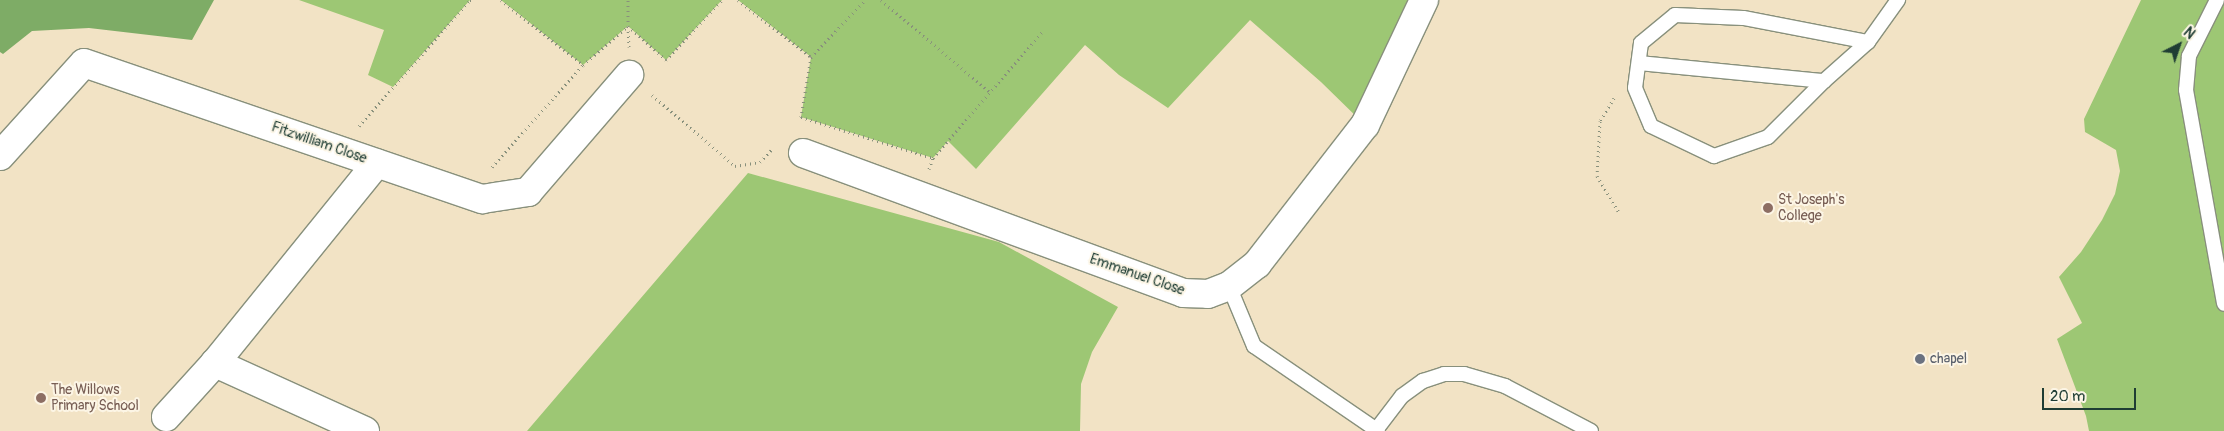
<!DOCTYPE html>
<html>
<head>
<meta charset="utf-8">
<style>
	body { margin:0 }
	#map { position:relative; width:2224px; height:431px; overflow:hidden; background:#f2e3c5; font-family:Pangolin,sans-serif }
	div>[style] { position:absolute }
	.green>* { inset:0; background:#9dc774 }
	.forest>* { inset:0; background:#7eac66 }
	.path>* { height:3px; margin-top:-1.5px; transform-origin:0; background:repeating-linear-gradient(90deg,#88907c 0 1px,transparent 0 5px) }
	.roads { filter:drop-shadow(1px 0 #88907c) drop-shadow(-1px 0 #88907c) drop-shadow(0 1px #88907c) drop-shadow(0 -1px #88907c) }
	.lane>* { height:14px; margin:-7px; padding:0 7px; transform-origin:7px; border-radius:7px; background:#fff }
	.street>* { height:28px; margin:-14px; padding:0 14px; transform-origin:14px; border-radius:14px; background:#fff }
	.dots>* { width:14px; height:14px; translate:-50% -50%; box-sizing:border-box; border:2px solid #fcf5e5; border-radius:50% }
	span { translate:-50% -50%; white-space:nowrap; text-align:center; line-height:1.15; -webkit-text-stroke:4px #fcf5e5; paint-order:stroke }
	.street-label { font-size:14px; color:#1f3d34 }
	.education-label { font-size:14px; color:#785e54 }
	.left { translate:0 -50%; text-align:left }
	.worship-label { font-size:14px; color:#5b616d }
	.north { position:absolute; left:2154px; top:20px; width:50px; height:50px; -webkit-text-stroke:4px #fcf5e5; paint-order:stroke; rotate:41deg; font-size:14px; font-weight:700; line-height:20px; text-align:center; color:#1f3d34 }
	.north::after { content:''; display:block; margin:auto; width:18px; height:22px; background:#1f3d34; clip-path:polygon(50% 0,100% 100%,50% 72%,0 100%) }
	.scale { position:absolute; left:2042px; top:388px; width:94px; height:22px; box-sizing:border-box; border:2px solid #1f3d34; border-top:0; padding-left:6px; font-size:15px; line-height:18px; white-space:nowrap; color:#1f3d34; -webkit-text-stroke:4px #fcf5e5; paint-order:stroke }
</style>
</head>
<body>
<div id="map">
	<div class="green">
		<i style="clip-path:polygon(299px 0,474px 0,470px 0,393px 87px,368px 75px,384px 30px)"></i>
		<i style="clip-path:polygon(501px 0,722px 0,666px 60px,628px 26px,583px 65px)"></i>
		<i style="clip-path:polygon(738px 0,1424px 0,1365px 125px,1321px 82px,1250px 20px,1168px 108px,1119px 75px,1085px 45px,976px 169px,948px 141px,933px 158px,801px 117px,811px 57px)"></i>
		<i style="clip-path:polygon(2141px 0,2224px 0,2224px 431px,2089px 431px,2086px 416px,2057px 339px,2082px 323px,2059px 277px,2081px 252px,2102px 220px,2115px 194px,2120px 171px,2116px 150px,2085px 132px,2084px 119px)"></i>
		<i style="clip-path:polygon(748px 173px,999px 242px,1118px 307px,1092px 352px,1081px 384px,1080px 431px,527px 431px)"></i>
	</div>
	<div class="forest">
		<i style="clip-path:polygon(0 0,214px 0,192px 40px,89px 28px,32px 31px,3px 54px,0 52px)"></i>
	</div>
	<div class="path">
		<i style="left:501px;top:0;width:105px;rotate:38.4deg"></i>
		<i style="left:738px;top:0;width:93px;rotate:38deg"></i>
		<i style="left:811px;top:57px;width:61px;rotate:99.5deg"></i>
		<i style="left:801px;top:117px;width:138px;rotate:17.3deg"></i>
		<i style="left:881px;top:0;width:143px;rotate:40.2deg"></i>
		<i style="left:629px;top:47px;width:21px;rotate:-93deg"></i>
		<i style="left:628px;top:26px;width:51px;rotate:41.8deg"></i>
		<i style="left:666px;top:60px;width:82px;rotate:-47deg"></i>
		<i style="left:811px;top:57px;width:79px;rotate:-46.5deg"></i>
		<i style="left:652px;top:95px;width:109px;rotate:40.5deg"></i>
		<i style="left:735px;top:166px;width:25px;rotate:-9deg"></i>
		<i style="left:760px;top:162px;width:19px;rotate:-47deg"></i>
		<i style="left:1614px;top:98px;width:27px;rotate:121deg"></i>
		<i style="left:1600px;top:121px;width:55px;rotate:93.1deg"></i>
		<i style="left:1597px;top:176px;width:44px;rotate:58.8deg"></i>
		<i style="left:359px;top:126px;width:168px;rotate:-48.6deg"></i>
		<i style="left:470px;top:0;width:4px"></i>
		<i style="left:492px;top:167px;width:137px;rotate:-48.3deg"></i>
		<i style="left:583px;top:65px;width:60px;rotate:-40.9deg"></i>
		<i style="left:628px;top:26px;width:26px;rotate:-90deg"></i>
		<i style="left:929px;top:169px;width:12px;rotate:-70deg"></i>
		<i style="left:933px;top:158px;width:168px;rotate:-49.1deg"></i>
	</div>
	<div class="roads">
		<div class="lane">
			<i style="left:2217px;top:0;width:63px;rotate:116.6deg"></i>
			<i style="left:2189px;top:56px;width:34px;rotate:95deg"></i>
			<i style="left:2186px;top:90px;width:217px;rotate:79.9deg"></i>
			<i style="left:1868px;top:42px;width:127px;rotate:-169.1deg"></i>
			<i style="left:1743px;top:18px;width:68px;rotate:-177.5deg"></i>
			<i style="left:1675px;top:15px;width:44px;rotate:140.5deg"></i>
			<i style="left:1641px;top:43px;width:45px;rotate:97.6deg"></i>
			<i style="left:1635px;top:88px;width:41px;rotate:67.2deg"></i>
			<i style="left:1651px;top:126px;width:70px;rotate:25.5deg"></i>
			<i style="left:1714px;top:156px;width:57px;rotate:-19.4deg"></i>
			<i style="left:1768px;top:137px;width:79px;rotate:-45deg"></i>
			<i style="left:1824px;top:81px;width:59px;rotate:-41.6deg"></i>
			<i style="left:1868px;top:42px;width:52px;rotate:-54.5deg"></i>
			<i style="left:1639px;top:63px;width:186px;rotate:5.6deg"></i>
			<i style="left:1229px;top:286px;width:65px;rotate:67.4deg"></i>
			<i style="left:1254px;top:346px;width:150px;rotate:34.4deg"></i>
			<i style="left:1376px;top:430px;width:43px;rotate:-52.6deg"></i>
			<i style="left:1402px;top:396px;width:26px;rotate:-36deg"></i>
			<i style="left:1423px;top:381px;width:22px;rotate:-18deg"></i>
			<i style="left:1444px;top:374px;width:20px"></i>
			<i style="left:1464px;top:374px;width:43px;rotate:16.3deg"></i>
			<i style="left:1505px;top:386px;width:97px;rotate:27.6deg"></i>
		</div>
		<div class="street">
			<i style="left:803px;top:153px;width:405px;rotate:20.2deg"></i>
			<i style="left:1183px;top:293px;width:25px;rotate:2deg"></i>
			<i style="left:1208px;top:294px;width:22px;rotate:-21deg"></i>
			<i style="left:1229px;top:286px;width:36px;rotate:-38deg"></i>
			<i style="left:1257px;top:264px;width:176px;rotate:-52.2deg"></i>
			<i style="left:1365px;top:125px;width:138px;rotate:-64.7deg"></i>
			<i style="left:0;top:156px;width:125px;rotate:-47.9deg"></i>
			<i style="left:84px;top:63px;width:421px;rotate:18.9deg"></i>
			<i style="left:482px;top:199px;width:47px;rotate:-8.7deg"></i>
			<i style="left:528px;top:192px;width:155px;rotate:-49.2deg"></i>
			<i style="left:166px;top:417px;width:73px;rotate:-47.8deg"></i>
			<i style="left:365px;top:431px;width:165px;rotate:-155.6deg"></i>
			<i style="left:215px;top:363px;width:257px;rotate:-51deg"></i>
		</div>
	</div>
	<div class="dots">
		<i style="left:1768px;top:208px;background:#8d6e63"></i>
		<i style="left:1920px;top:359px;background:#6b7280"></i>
		<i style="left:41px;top:398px;background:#8d6e63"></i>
	</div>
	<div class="street-label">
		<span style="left:319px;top:143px;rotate:19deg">Fitzwilliam Close</span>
		<span style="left:1137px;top:275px;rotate:19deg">Emmanuel Close</span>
	</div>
	<div class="education-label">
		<span class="left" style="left:1778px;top:208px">St Joseph's<br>College</span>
		<span class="left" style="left:51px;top:398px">The Willows<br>Primary School</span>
	</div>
	<div class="worship-label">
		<span class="left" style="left:1930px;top:359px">chapel</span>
	</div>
	<div class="north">N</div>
	<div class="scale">20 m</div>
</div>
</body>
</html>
